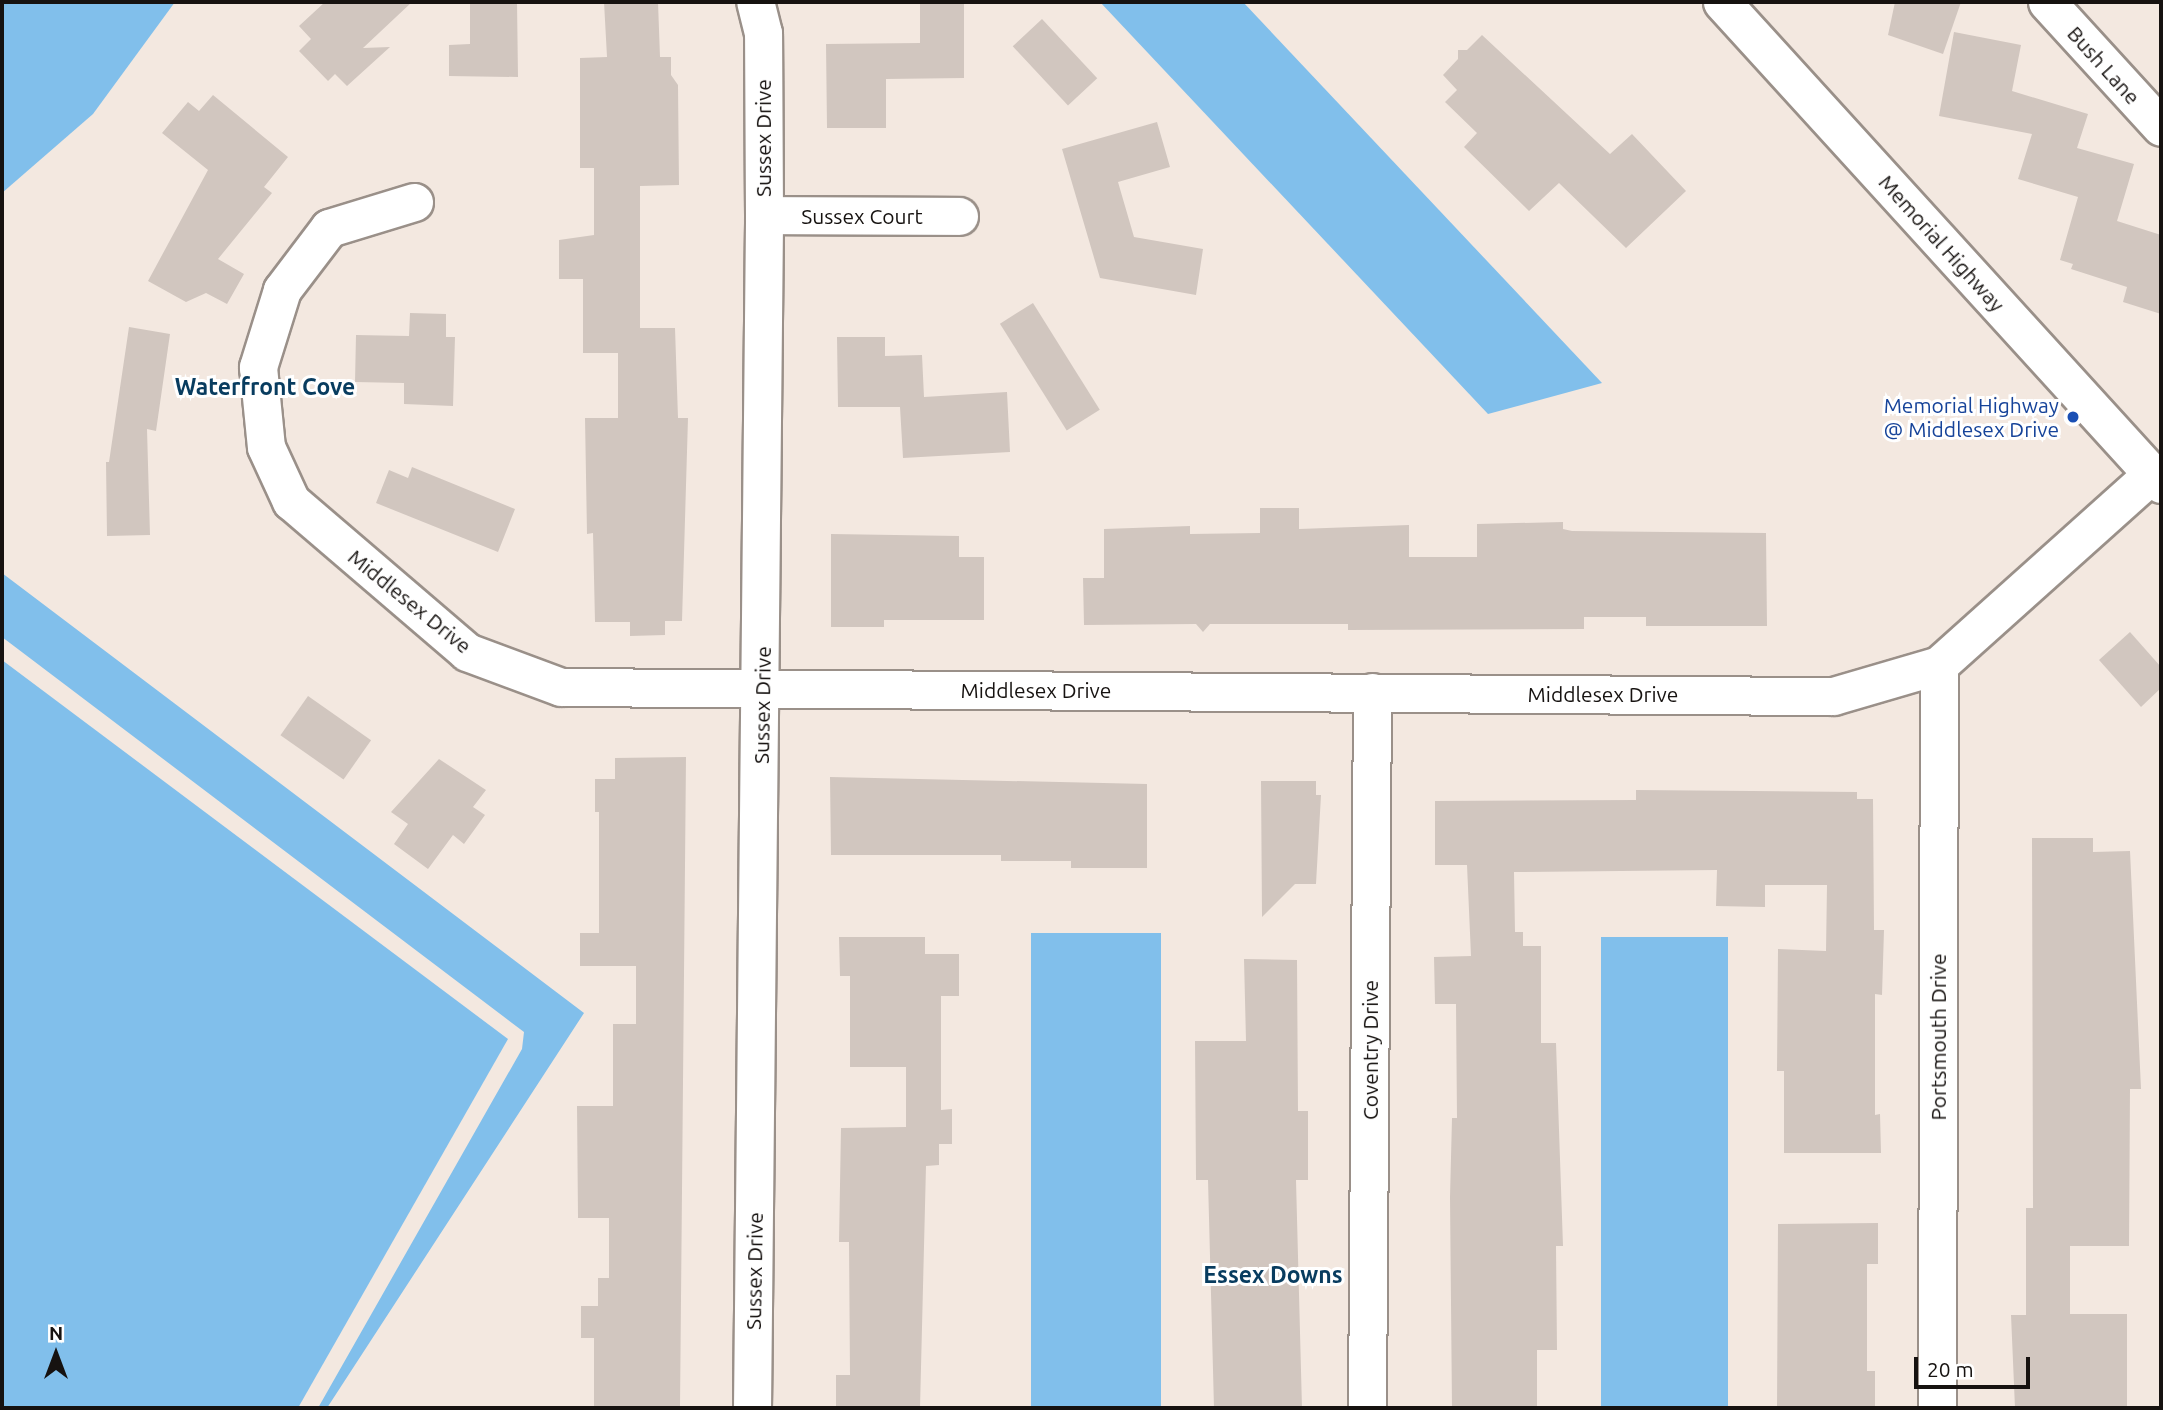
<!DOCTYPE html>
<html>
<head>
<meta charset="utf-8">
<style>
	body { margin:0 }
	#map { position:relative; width:2163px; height:1410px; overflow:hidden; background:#f3e8e0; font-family:Ubuntu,sans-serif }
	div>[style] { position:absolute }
	.water>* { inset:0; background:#81bfeb; transform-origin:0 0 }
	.building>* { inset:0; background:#d1c6bf; transform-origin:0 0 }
	.roads { filter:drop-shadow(2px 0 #9a9089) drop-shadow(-2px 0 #9a9089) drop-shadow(0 2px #9a9089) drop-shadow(0 -2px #9a9089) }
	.minor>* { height:37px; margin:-18.5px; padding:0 18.5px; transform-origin:18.5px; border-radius:18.5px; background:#fff }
	.dots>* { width:19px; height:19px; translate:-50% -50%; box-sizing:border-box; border:4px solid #fff; border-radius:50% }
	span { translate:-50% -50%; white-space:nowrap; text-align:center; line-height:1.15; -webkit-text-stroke:6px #fff; paint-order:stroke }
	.street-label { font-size:21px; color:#161210 }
	.transit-label { font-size:21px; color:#164399 }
	.right { translate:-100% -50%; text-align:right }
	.neighbourhood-label { font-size:23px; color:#083c5f; font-weight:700 }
	.frame { position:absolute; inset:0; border:4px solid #161210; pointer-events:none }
	.north { position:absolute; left:21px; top:1319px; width:70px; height:70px; -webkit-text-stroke:5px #fff; paint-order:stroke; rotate:0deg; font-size:19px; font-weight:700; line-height:28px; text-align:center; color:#161210 }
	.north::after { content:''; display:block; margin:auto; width:24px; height:32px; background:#161210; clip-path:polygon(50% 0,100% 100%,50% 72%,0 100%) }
	.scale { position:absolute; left:1914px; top:1357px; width:116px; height:32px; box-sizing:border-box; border:4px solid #161210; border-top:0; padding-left:9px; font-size:21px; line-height:24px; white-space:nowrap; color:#161210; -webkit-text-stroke:5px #fff; paint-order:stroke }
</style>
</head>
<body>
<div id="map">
	<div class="water">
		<i style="clip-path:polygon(2px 2px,175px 2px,93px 114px,2px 193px)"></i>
		<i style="clip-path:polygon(1100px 2px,1243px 2px,1602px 383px,1488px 414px)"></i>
		<i style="clip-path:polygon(2px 573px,584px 1013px,327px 1408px,318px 1408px,522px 1049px,524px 1032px,2px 637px)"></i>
		<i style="clip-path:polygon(2px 660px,508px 1039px,298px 1408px,2px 1408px)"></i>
		<i style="left:1161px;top:933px;width:475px;height:130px;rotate:90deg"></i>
		<i style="left:1601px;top:937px;width:127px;height:471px"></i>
	</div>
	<div class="building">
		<i style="clip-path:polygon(325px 2px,412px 2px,363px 48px,390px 47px,347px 86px,335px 74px,328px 81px,299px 51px,311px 39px,299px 26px)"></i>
		<i style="clip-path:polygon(470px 2px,517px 2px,518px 77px,449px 76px,449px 45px,470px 44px)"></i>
		<i style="clip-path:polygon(604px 2px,658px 2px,660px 57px,671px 57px,671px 75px,678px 85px,679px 185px,640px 186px,640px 328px,675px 328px,678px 418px,688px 418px,682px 621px,665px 621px,665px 635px,630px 636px,630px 622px,595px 622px,593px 533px,587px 534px,585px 418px,618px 418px,618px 353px,583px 353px,583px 279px,559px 279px,559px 240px,594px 235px,594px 168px,580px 168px,580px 58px,607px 57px)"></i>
		<i style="clip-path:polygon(920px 2px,964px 2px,964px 78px,886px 79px,886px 128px,827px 128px,826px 44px,920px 43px)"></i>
		<i style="clip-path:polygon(1895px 2px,1961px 2px,1943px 54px,1888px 35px)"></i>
		<i style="left:1042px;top:19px;width:81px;height:40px;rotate:47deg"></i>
		<i style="clip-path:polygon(1954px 32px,2021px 45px,2012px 91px,2088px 114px,2077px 148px,2134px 164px,2117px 221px,2161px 235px,2161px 314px,2123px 302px,2127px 287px,2071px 269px,2073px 264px,2060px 260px,2078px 197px,2018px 179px,2032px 134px,1939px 116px)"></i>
		<i style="clip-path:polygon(1482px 35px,1610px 154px,1632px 134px,1686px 191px,1626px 248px,1559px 183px,1529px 211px,1464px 147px,1477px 133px,1445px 102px,1457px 90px,1443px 75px,1458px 59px,1458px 50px,1467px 50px)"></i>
		<i style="clip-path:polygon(213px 95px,288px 157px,264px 187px,272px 193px,218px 259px,244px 274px,227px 304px,206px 293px,186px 302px,148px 281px,208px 170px,162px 133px,188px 102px,199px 111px)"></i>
		<i style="clip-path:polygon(1157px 122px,1170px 167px,1118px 182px,1134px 237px,1203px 249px,1196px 295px,1100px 278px,1062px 149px)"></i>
		<i style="left:1033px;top:303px;width:126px;height:39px;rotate:58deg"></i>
		<i style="clip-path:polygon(410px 313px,446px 314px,446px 337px,455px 337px,453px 406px,404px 404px,404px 383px,355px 382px,356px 335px,409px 336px)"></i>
		<i style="clip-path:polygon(129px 327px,170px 334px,156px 431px,147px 429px,150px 535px,107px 536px,106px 462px,109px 462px)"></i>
		<i style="clip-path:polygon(837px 337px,885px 337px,885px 356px,922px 355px,924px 397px,1007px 392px,1010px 452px,903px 458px,900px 407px,838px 407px)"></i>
		<i style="clip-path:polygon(412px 467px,515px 509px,498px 552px,376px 503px,389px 470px,408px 478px)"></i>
		<i style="clip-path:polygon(1260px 508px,1299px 508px,1299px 529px,1409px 525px,1409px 557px,1477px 557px,1477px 524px,1563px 522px,1563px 529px,1572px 531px,1766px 533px,1767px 626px,1646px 626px,1646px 617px,1584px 617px,1584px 629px,1348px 630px,1348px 624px,1210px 624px,1203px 632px,1196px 624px,1084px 625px,1083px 578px,1104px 578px,1104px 529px,1190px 526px,1190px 534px,1260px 533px)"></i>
		<i style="clip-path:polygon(831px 534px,959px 536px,959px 557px,984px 557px,984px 620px,884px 620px,884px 627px,831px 627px)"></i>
		<i style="clip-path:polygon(2130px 632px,2161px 667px,2161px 688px,2141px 707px,2099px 660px)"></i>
		<i style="left:308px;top:696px;width:77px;height:48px;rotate:35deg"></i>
		<i style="clip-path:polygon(686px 757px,680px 1408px,594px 1408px,594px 1338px,581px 1338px,581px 1306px,598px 1306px,598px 1278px,609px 1278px,609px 1218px,578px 1218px,577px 1106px,613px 1106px,613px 1024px,636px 1024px,636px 966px,580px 966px,580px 933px,599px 933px,599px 812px,595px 812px,595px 779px,615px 779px,615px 758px)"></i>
		<i style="clip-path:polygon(439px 759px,486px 790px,473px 807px,485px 815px,464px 844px,453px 835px,428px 869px,394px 844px,408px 824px,391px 812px)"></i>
		<i style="clip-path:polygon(830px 777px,1147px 784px,1147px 868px,1071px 868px,1071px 861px,1001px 861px,1001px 855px,831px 855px)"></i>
		<i style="clip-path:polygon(1261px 781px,1316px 781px,1316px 795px,1321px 795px,1316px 884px,1295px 884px,1262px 917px)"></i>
		<i style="clip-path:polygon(1636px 790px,1857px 792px,1857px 799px,1873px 799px,1874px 930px,1884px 930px,1882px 995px,1875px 994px,1875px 1115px,1880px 1114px,1881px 1153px,1784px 1153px,1784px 1071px,1777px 1071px,1778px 949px,1826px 951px,1827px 885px,1765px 885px,1765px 907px,1716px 906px,1717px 870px,1514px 872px,1515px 932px,1523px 932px,1523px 946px,1541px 946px,1541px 1043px,1556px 1043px,1563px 1246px,1556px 1246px,1557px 1350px,1537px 1350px,1537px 1408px,1452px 1408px,1450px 1197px,1452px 1118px,1457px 1118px,1456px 1004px,1435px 1004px,1434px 957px,1471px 956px,1467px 865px,1435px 865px,1435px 801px,1636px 800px)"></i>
		<i style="clip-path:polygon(2032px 838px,2093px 838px,2093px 852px,2130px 851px,2141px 1089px,2130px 1089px,2129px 1246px,2070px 1246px,2070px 1314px,2127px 1314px,2127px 1408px,2015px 1408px,2011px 1315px,2026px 1315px,2026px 1208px,2033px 1208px)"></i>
		<i style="clip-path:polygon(839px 937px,925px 937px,925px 954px,959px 954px,959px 996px,941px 996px,941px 1110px,952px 1109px,952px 1144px,939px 1144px,939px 1165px,926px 1166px,920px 1408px,836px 1408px,836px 1375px,850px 1375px,849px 1242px,839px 1242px,841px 1128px,906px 1127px,906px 1067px,850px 1067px,850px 976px,840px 976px)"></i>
		<i style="clip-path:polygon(1244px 959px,1297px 960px,1298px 1111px,1308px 1111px,1308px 1180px,1296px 1180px,1302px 1408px,1214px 1408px,1208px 1180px,1196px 1180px,1195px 1041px,1246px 1041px)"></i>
		<i style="clip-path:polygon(1878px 1223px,1878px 1264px,1867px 1264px,1867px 1371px,1875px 1371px,1875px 1408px,1777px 1408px,1778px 1224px)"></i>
	</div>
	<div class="roads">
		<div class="minor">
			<i style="left:1722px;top:2px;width:652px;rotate:47.67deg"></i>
			<i style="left:2047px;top:2px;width:169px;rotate:47.6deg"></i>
			<i style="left:414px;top:202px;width:89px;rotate:163deg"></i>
			<i style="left:329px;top:228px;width:78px;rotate:127.2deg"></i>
			<i style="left:282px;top:290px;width:81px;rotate:107.3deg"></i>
			<i style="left:258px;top:367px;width:80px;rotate:84.3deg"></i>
			<i style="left:266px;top:447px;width:60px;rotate:65.2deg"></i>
			<i style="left:291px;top:501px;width:232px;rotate:40.6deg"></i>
			<i style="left:467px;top:652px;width:100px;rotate:20.4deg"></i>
			<i style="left:561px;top:687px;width:1272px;rotate:0.41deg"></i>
			<i style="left:1833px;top:696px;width:110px;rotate:-16.3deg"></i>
			<i style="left:1939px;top:665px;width:286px;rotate:-41.9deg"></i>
			<i style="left:764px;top:215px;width:195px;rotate:0.3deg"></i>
			<i style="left:752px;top:1408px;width:1193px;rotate:-89.42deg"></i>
			<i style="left:764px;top:215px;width:182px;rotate:-90.3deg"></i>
			<i style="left:763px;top:33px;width:32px;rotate:-104deg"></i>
			<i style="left:1367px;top:1408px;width:716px;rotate:-89.6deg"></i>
			<i style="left:1937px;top:1408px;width:743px;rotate:-89.85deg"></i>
		</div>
	</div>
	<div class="dots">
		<i style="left:2073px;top:417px;background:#1a4fb4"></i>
	</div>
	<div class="street-label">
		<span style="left:2104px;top:65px;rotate:48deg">Bush Lane</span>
		<span style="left:763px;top:138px;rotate:-90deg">Sussex Drive</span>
		<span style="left:862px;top:216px">Sussex Court</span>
		<span style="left:1942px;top:243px;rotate:48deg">Memorial Highway</span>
		<span style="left:410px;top:601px;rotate:39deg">Middlesex Drive</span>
		<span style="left:1036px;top:690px">Middlesex Drive</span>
		<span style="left:1603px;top:694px">Middlesex Drive</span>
		<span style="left:762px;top:705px;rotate:-89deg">Sussex Drive</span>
		<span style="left:1938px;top:1037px;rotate:-90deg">Portsmouth Drive</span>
		<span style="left:1370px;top:1050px;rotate:-90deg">Coventry Drive</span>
		<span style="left:754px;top:1271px;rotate:-89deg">Sussex Drive</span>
	</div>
	<div class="transit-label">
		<span class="right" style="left:2059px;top:417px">Memorial Highway<br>@ Middlesex Drive</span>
	</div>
	<div class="neighbourhood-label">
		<span style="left:265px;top:387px">Waterfront Cove</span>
		<span style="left:1273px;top:1275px">Essex Downs</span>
	</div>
	<div class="frame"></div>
	<div class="north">N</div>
	<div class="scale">20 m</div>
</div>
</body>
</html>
